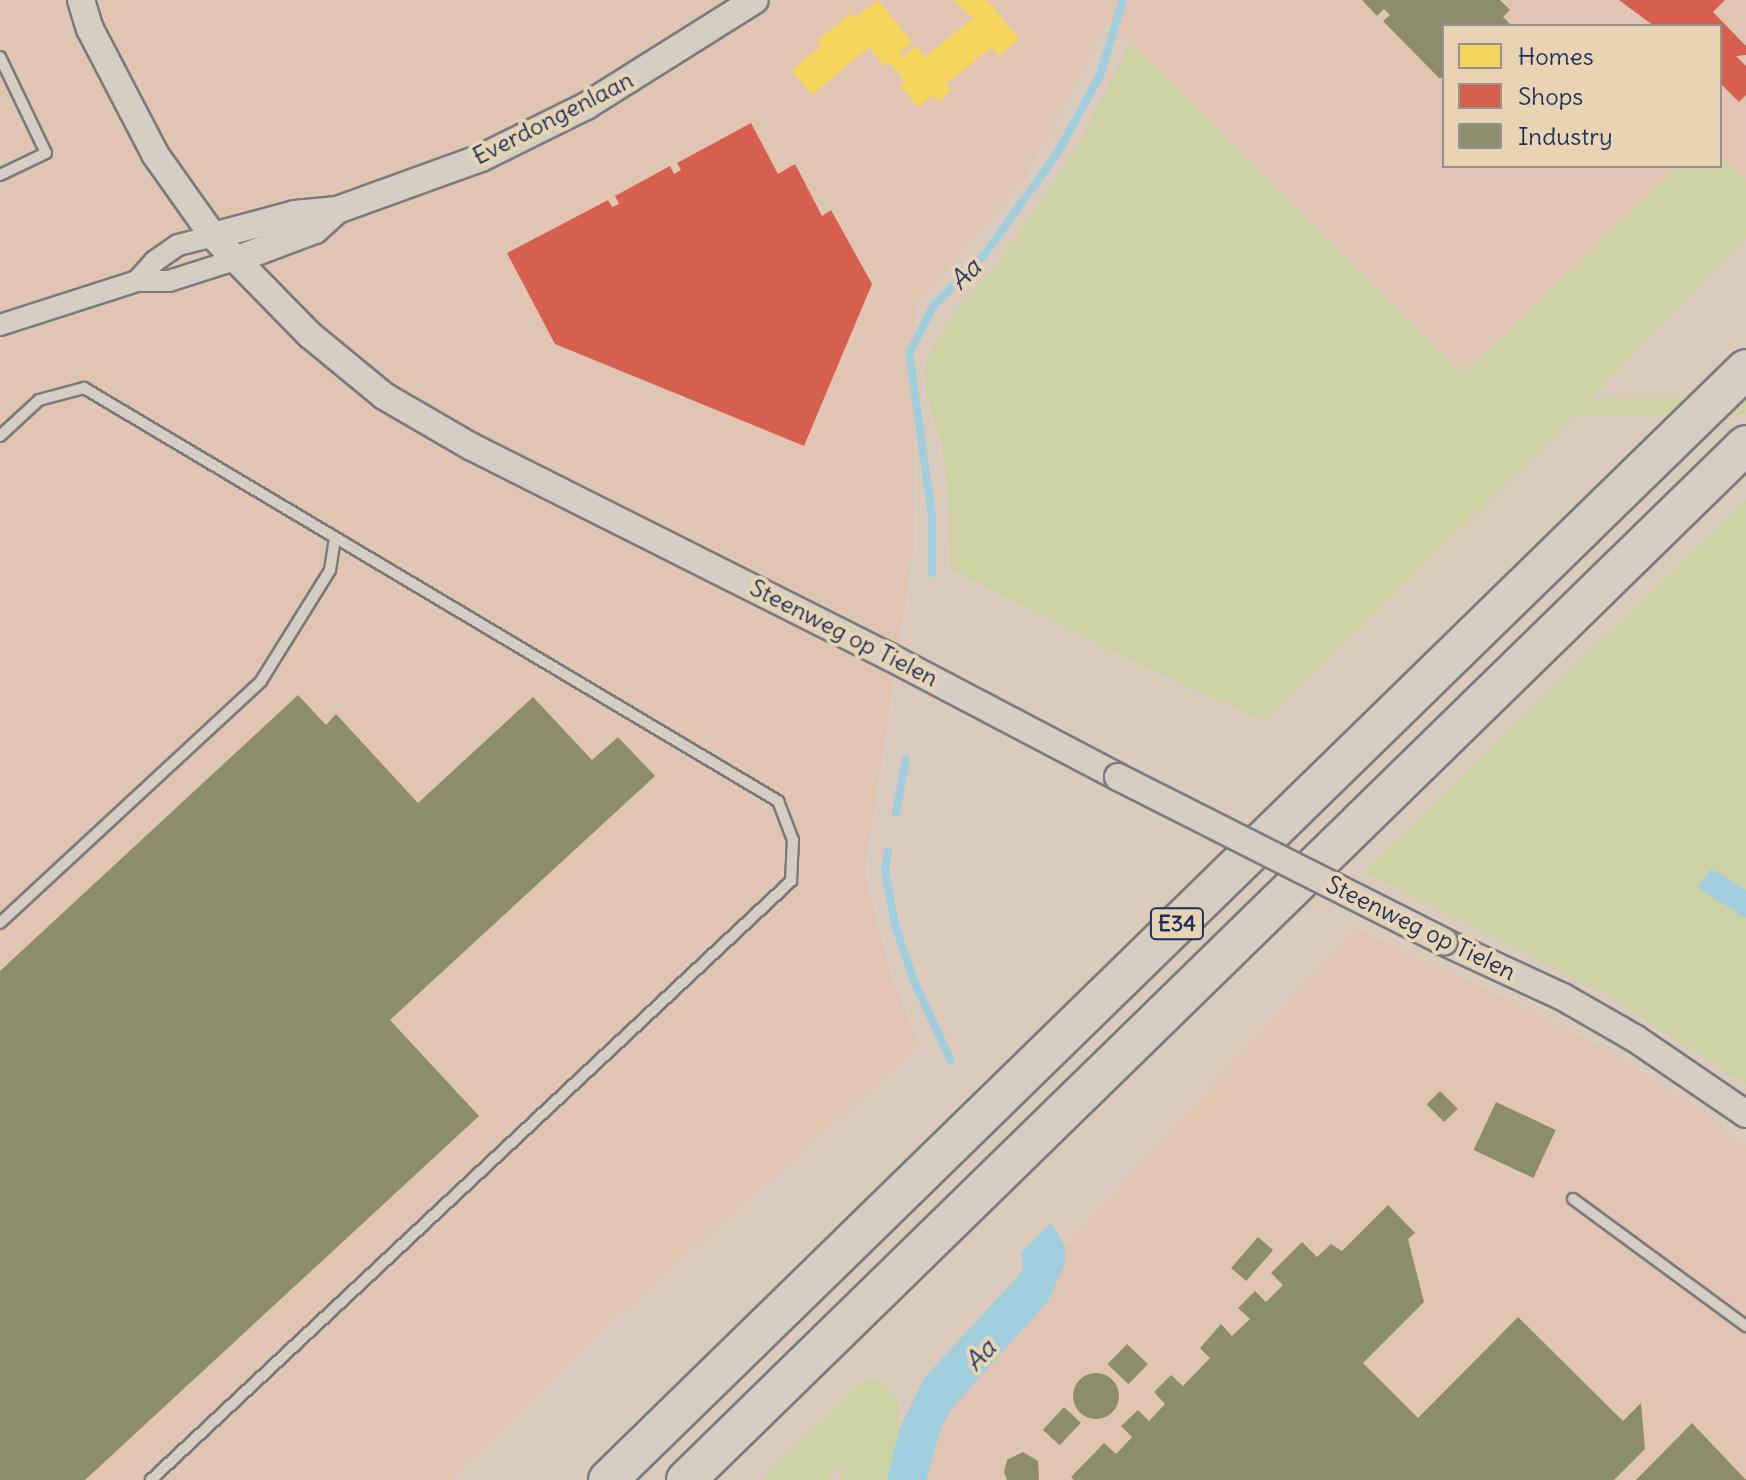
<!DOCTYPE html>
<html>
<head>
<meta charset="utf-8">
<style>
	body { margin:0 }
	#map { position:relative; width:1746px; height:1480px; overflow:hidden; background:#dacbbc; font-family:Delius,sans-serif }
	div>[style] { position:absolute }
	.built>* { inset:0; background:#e1c5b3 }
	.green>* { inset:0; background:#ccd2a3; transform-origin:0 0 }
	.water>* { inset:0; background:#a1cedc }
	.homes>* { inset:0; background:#f6d55c }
	.shops>* { inset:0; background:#d6604d }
	.industry>* { inset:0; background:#8c8c6e; transform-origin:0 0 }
	.round { border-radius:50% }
	.stream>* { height:8px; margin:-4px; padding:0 4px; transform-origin:4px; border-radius:4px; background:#a1cedc }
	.roads { filter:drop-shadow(2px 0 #7d7a7c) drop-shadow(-2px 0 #7d7a7c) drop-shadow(0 2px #7d7a7c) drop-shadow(0 -2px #7d7a7c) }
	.service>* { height:10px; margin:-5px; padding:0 5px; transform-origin:5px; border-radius:5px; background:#d7cec3 }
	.minor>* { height:20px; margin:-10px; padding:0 10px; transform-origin:10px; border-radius:10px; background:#d7cec3 }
	.tertiary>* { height:26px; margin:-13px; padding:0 13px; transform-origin:13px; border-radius:13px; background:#d7cec3 }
	.motorway>* { height:38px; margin:-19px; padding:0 19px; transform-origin:19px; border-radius:19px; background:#d7cec3 }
	.bridges { filter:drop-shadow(2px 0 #7d7a7c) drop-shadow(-2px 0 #7d7a7c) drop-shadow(0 2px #7d7a7c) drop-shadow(0 -2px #7d7a7c) }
	.tertiary-bridge>* { height:26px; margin:-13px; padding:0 13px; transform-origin:13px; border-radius:13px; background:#d7cec3 }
	span { translate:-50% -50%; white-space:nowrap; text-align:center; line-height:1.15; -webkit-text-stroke:8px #e8d4b2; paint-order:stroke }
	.shield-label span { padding:2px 6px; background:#e8d4b2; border:2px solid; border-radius:6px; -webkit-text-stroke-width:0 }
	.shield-label { font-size:22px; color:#1b2f5e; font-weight:700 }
	.street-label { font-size:24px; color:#1b2f5e }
	.water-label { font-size:26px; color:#263f6c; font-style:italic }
	.legend { position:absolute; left:1442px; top:24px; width:280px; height:144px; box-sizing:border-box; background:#e8d4b2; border:2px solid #969290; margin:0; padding:10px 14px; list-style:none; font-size:24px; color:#1b2f5e }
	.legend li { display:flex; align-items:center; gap:16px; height:40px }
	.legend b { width:40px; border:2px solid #969290 }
</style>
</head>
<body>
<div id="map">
	<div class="built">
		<i style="clip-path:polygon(0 0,1746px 0,1746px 181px,1720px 155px,1720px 26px,1444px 26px,1444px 166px,1679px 166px,1463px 374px,1107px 20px,1026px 177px,915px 308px,913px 551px,864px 874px,891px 977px,920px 1047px,618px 1316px,451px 1480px,0 1480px)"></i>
		<i style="clip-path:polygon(1355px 928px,1548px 1018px,1622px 1059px,1697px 1108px,1746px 1146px,1746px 1480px,926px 1480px,942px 1426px,952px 1408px,1065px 1263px,1065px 1246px)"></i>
	</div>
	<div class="green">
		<i style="clip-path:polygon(1130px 42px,1463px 373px,1679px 166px,1720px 166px,1720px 155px,1746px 181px,1746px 237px,1543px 449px,1265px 722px,1086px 639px,950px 568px,949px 502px,942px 444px,927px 396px,925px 366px,933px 346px,962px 301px,994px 269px,1077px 147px)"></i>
		<i style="left:1746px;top:398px;width:17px;height:629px;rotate:90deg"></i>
		<i style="clip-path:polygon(1746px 499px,1746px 1085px,1609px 996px,1363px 872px)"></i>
		<i style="clip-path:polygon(872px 1378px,884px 1381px,898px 1400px,899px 1429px,887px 1480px,840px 1480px,846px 1461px,828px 1480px,761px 1480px,858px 1384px)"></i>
	</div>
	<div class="water">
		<i style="clip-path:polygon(1711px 869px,1746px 890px,1746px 918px,1698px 888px)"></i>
		<i style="clip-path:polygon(1051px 1223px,1065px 1246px,1065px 1263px,1048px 1301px,952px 1408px,942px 1426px,926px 1480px,887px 1480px,899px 1429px,926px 1376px,1018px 1276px,1023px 1268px,1021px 1252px)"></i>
	</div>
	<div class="homes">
		<i style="clip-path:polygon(878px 0,912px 42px,900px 53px,903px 57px,916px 46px,925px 57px,973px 18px,953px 0,987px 0,1019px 39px,999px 56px,992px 47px,946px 84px,951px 90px,938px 102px,932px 95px,918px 107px,900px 85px,905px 81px,889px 62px,884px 66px,869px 47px,812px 95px,792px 70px,821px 46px,817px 41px,851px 13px,855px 18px)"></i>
	</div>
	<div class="shops">
		<i style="clip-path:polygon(1619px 0,1725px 0,1713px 12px,1746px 46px,1746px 55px,1736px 56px,1746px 66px,1746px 95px,1739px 102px,1720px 83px,1720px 26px,1654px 26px)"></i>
		<i style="clip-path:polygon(751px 123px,778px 174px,795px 164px,822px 216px,831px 210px,872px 284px,804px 446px,555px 344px,507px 253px,608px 200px,612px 207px,619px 204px,615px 196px,670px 166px,674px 174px,681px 170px,677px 163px)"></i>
	</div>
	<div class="industry">
		<i style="clip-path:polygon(1362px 0,1500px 0,1510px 10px,1503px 17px,1512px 26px,1444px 26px,1444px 75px,1440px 79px,1383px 21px,1390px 15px,1384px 9px,1377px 16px)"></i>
		<i style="clip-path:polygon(298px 695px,326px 725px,336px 714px,418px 803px,533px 697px,592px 760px,618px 737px,655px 776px,390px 1020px,479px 1116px,85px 1480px,0 1480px,0 971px)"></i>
		<i style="left:1440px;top:1091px;width:25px;height:19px;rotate:45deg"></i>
		<i style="left:1496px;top:1102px;width:66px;height:53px;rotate:25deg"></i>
		<i style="clip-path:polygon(1388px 1205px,1415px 1233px,1408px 1239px,1424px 1302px,1363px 1363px,1418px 1418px,1518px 1317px,1623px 1421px,1641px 1403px,1645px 1449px,1614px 1480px,1074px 1480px,1071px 1477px,1104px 1443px,1116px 1454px,1132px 1437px,1121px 1426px,1138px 1410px,1149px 1421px,1165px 1404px,1154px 1392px,1171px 1375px,1183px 1386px,1210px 1358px,1200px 1348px,1221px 1324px,1232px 1336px,1250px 1319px,1238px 1308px,1255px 1291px,1266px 1302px,1283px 1285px,1271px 1273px,1302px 1242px,1317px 1257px,1331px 1244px,1342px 1251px)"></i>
		<i style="left:1258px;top:1237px;width:20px;height:41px;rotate:41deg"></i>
		<i style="left:1127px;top:1344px;width:29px;height:28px;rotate:44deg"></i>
		<i class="round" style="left:1073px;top:1373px;width:46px;height:46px"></i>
		<i style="left:1064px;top:1407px;width:23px;height:31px;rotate:43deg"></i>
		<i style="clip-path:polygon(1692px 1423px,1746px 1480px,1636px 1480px)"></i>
		<i style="clip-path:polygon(1023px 1452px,1038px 1461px,1039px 1480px,1007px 1480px,1004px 1472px,1007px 1460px)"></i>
	</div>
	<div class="stream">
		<i style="left:932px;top:573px;width:57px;rotate:-90deg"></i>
		<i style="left:932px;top:516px;width:165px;rotate:-98deg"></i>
		<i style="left:909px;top:353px;width:54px;rotate:-62.5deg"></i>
		<i style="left:934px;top:305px;width:72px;rotate:-45deg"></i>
		<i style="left:985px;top:254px;width:125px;rotate:-54.4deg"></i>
		<i style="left:1058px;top:152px;width:88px;rotate:-61.4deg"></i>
		<i style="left:1100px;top:75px;width:78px;rotate:-73deg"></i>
		<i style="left:896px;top:813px;width:55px;rotate:-79.5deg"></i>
		<i style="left:888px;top:851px;width:19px;rotate:99deg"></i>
		<i style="left:885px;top:870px;width:56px;rotate:79.7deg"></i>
		<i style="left:895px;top:925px;width:59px;rotate:71.3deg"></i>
		<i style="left:914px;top:981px;width:88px;rotate:65.2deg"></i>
	</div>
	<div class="roads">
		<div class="service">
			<i style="left:0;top:57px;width:106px;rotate:64.4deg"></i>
			<i style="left:46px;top:153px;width:51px;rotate:154.4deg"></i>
			<i style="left:0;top:436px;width:53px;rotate:-42.7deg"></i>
			<i style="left:39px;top:400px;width:47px;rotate:-14.9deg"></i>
			<i style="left:84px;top:388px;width:808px;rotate:30.76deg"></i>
			<i style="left:778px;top:801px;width:42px;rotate:69deg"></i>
			<i style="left:793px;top:840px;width:41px;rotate:92.8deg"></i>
			<i style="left:791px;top:881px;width:877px;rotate:136.9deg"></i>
			<i style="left:0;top:923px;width:356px;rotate:-42.8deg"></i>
			<i style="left:261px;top:681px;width:131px;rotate:-58.1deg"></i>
			<i style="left:330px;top:570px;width:32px;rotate:-81deg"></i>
			<i style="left:1573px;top:1199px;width:215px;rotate:36.3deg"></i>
		</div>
		<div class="minor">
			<i style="left:137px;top:281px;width:27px;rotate:-48deg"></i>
			<i style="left:155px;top:261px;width:28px;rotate:-35deg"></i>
			<i style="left:178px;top:245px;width:36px;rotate:-14deg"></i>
			<i style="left:0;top:325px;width:144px;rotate:-17.8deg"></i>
			<i style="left:137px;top:281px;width:32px"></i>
			<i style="left:169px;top:281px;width:69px;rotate:-17.7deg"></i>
		</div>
		<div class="tertiary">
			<i style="left:81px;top:0;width:30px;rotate:73deg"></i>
			<i style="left:90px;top:29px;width:141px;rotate:62.5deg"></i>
			<i style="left:155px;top:154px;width:100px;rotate:54.7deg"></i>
			<i style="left:213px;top:236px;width:139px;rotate:45.6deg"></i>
			<i style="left:310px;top:335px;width:96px;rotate:39.5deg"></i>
			<i style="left:384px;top:396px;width:102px;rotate:30.1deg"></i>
			<i style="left:472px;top:447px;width:466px;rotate:26.7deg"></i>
			<i style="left:888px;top:656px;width:260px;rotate:27.7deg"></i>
			<i style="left:213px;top:236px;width:85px;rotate:-15deg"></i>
			<i style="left:295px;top:214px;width:42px;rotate:-5.4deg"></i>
			<i style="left:337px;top:210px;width:153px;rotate:-19.9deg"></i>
			<i style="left:481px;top:158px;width:117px;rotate:-26.3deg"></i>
			<i style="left:586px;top:106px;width:199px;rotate:-32.1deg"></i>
			<i style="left:235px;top:260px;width:85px;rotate:-20.6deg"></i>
			<i style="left:315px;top:230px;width:30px;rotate:-42deg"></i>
			<i style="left:1444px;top:942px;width:131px;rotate:24.8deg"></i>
			<i style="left:1563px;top:997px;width:84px;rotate:29.9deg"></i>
			<i style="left:1636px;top:1039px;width:133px;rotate:34.3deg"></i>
		</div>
		<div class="motorway">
			<i style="left:608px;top:1480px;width:1590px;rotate:-44.31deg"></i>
			<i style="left:686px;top:1480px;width:1481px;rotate:-44.32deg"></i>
		</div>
	</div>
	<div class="bridges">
		<div class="tertiary-bridge">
			<i style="left:1118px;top:777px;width:365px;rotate:26.8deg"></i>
		</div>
	</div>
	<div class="shield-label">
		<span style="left:1177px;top:924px">E34</span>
	</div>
	<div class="street-label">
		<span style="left:553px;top:118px;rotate:-27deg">Everdongenlaan</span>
		<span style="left:844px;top:633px;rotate:27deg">Steenweg op Tielen</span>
		<span style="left:1421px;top:928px;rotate:26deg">Steenweg op Tielen</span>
	</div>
	<div class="water-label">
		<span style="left:965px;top:274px;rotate:-45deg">Aa</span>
		<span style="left:980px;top:1355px;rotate:-47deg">Aa</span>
	</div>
	<ul class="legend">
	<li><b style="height:22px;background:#f6d55c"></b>Homes</li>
	<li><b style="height:22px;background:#d6604d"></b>Shops</li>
	<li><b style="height:22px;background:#8c8c6e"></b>Industry</li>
	</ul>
</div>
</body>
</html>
